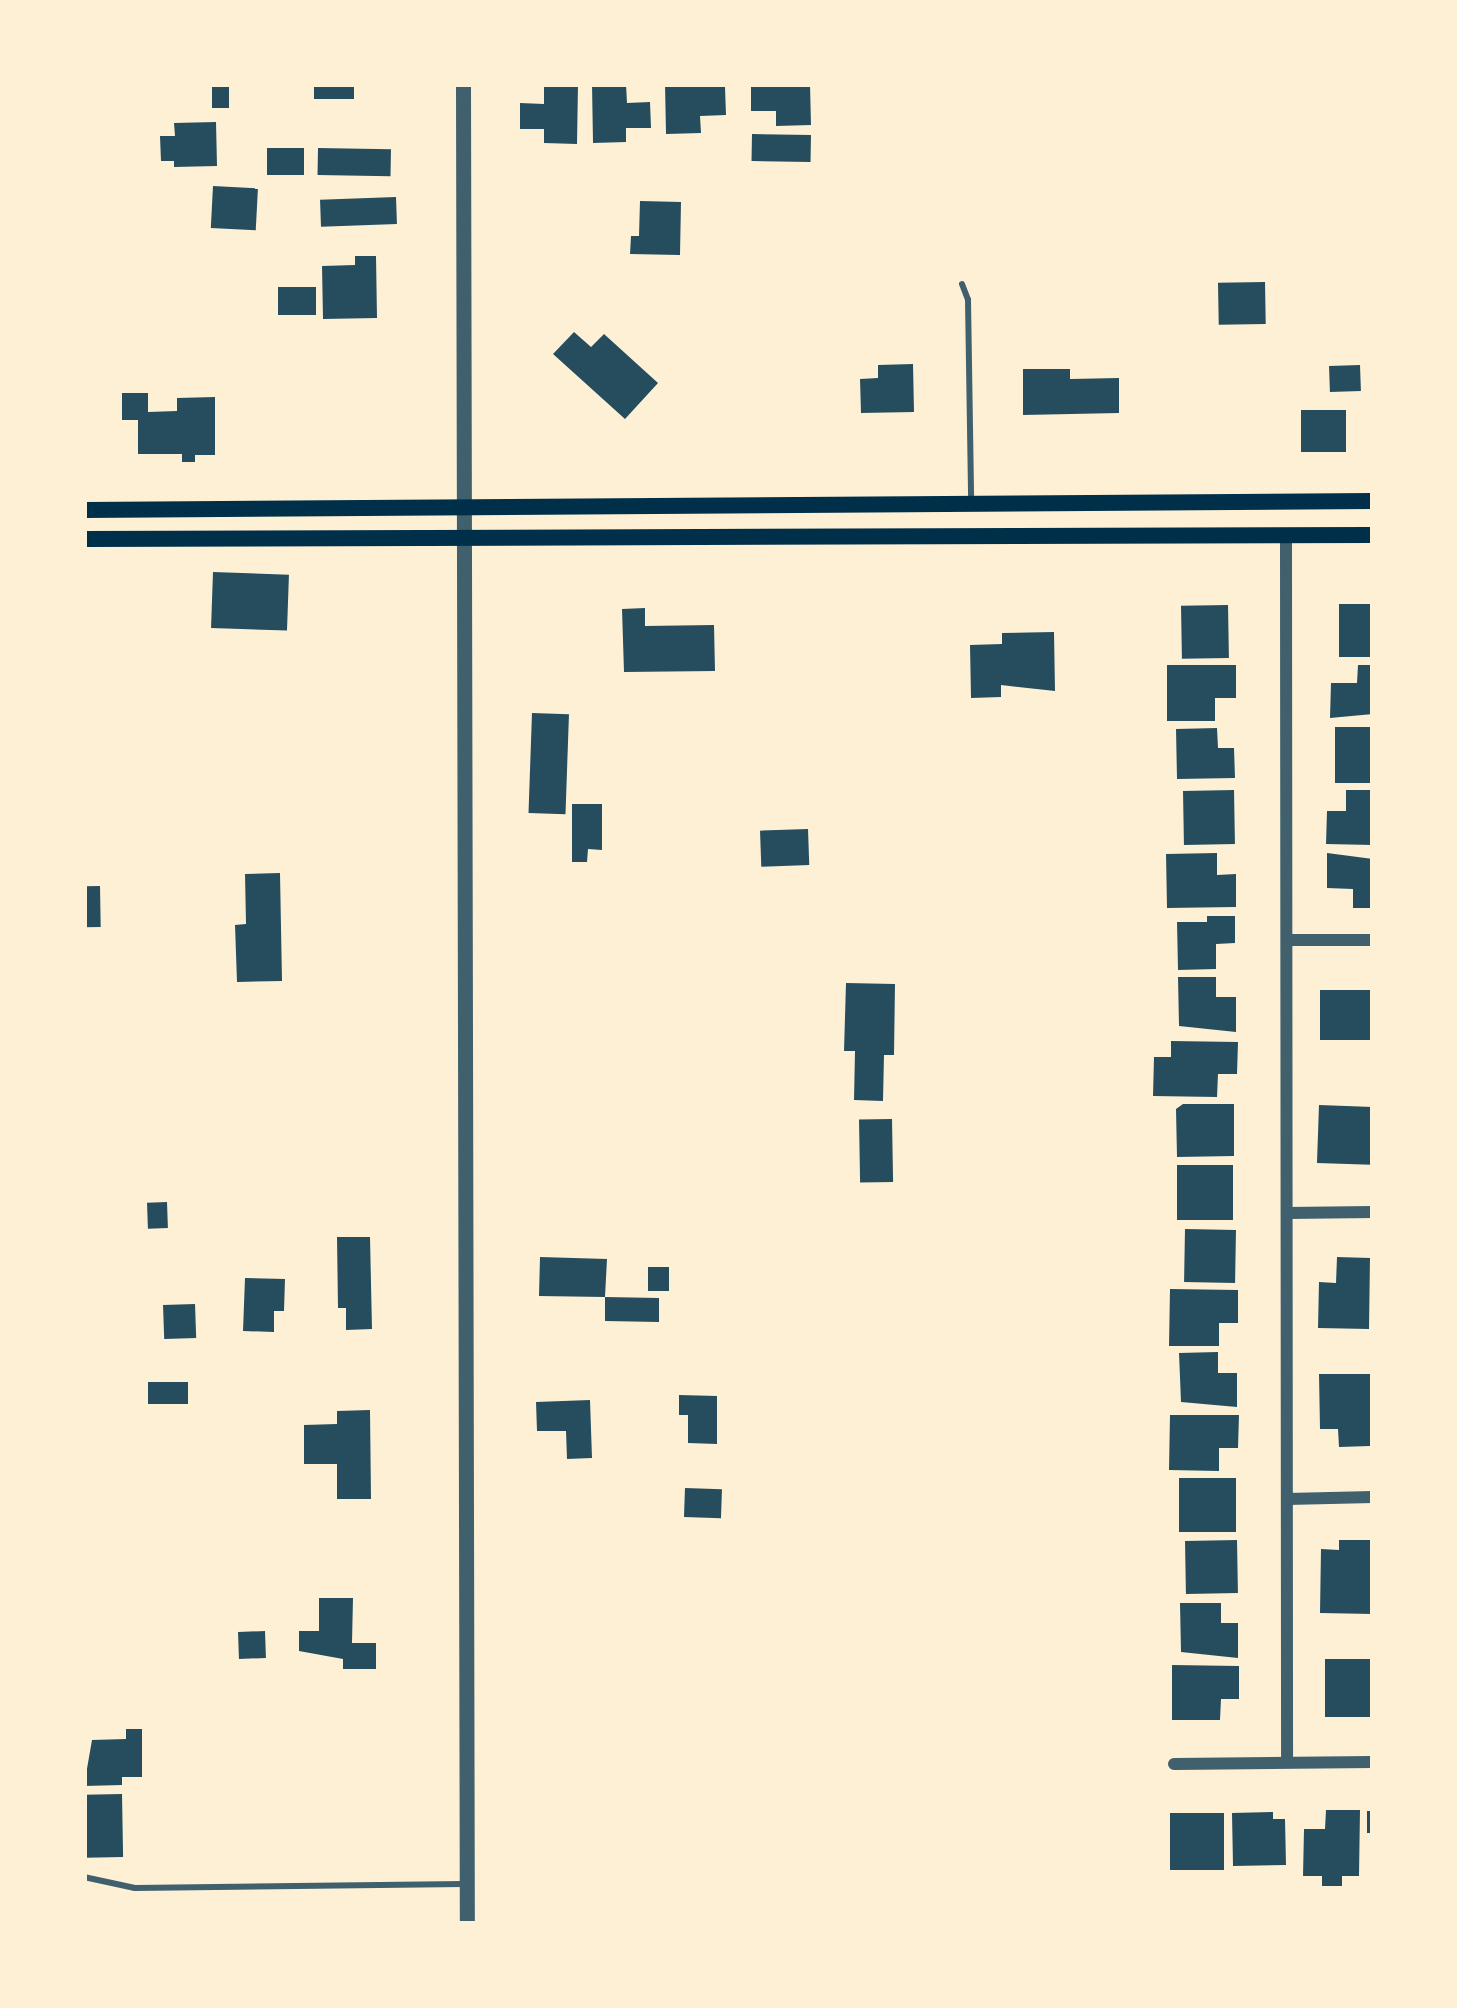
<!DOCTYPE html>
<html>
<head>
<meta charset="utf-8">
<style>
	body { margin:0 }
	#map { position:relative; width:1457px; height:2008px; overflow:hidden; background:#fdf0d5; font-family:"Varela Round",sans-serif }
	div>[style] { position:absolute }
	.building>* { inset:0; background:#264d5e; transform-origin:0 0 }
	.service>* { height:6px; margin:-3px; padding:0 3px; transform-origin:3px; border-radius:3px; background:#3f606c }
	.minor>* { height:12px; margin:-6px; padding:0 6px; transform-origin:6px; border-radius:6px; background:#3f606c }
	.tertiary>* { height:15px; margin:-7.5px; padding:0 7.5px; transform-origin:7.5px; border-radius:7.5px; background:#3f606c }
	.secondary>* { height:16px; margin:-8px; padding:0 8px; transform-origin:8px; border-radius:8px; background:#003049 }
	span { translate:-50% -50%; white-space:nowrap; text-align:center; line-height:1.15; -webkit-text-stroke:9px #fdf0d5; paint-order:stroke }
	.frame { position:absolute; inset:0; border:87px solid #fdf0d5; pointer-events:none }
</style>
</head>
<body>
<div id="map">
	<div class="building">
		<i style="left:212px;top:84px;width:17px;height:24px"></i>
		<i style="left:314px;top:84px;width:40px;height:15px"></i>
		<i style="clip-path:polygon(544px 84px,578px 84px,577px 144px,544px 143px,544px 129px,520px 129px,520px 103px,544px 104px)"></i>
		<i style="clip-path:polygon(592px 84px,626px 84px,627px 103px,650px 102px,651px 128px,626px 128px,626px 142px,593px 143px)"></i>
		<i style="clip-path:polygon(665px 84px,725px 87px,726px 115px,700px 116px,701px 133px,666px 134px)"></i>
		<i style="clip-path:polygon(810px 84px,811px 125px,776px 126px,776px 111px,751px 111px,751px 86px)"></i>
		<i style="clip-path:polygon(216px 122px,217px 166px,174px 167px,174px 161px,161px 161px,160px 136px,175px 136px,174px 123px)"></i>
		<i style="left:752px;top:134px;width:59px;height:27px;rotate:1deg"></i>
		<i style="left:267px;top:148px;width:37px;height:27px"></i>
		<i style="left:318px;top:148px;width:73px;height:27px;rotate:1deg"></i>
		<i style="left:213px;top:186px;width:45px;height:42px;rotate:3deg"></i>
		<i style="left:396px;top:197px;width:27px;height:76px;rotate:88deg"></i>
		<i style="clip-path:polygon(640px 201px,681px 202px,680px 255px,630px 254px,631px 236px,639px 236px)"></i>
		<i style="clip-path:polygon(355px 256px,376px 256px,377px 318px,323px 319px,322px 266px,355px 265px)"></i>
		<i style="left:1265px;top:282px;width:42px;height:47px;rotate:89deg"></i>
		<i style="left:278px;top:287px;width:38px;height:28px"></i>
		<i style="clip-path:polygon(574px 332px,591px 347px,604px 334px,658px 383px,625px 419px,553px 354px)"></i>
		<i style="clip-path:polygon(913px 364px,914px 412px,861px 413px,860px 379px,878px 378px,878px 365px)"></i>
		<i style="left:1360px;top:365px;width:26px;height:31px;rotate:88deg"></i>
		<i style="clip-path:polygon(1023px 369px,1070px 369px,1070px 379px,1119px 378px,1119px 413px,1023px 415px)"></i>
		<i style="clip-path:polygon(122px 393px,148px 393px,148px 412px,177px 411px,177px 398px,215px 397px,215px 455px,195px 455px,195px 462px,182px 462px,182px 454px,138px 454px,138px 420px,122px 420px)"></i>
		<i style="left:1346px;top:410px;width:42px;height:45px;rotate:90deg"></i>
		<i style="left:213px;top:572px;width:76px;height:56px;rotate:2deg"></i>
		<i style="left:1373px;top:604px;width:53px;height:34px;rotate:90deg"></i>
		<i style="left:1228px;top:605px;width:53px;height:47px;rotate:89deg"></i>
		<i style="clip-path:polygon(645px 608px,645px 626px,714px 625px,715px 671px,624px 672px,622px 609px)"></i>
		<i style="clip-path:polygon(1054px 632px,1055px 691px,1001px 685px,1001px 697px,971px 698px,970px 645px,1002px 644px,1002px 633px)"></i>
		<i style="clip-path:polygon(1167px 665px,1236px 665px,1236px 698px,1215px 698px,1215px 721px,1167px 721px)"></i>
		<i style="clip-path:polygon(1358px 665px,1373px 665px,1373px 714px,1330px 718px,1331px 683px,1357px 683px)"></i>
		<i style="left:532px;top:713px;width:37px;height:100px;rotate:2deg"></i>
		<i style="left:1373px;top:727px;width:56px;height:38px;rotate:90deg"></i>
		<i style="clip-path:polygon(1217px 728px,1218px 748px,1234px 748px,1235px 778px,1177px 779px,1176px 729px)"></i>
		<i style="left:1234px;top:790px;width:54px;height:51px;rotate:89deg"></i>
		<i style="clip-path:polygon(1346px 790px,1373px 790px,1373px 845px,1326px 844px,1327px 811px,1346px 811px)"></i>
		<i style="clip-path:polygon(572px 804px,602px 804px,602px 850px,588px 849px,587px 862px,572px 862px)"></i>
		<i style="left:808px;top:829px;width:36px;height:48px;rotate:88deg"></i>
		<i style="clip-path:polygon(1217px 853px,1217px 875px,1236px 874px,1236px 907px,1167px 908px,1166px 854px)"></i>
		<i style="clip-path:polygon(1327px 853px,1373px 859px,1373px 908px,1353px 908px,1353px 889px,1327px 888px)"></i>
		<i style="clip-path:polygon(280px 873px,282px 981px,237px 982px,235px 925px,246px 924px,245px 874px)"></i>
		<i style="left:100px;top:886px;width:41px;height:16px;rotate:89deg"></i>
		<i style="clip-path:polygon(1207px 916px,1235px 916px,1235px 943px,1216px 944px,1216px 969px,1178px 970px,1177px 922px,1207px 922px)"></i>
		<i style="clip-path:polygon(1178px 977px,1216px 977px,1216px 997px,1236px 997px,1236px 1032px,1179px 1026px)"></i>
		<i style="clip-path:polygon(846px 983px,895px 984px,894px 1055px,884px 1055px,883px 1101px,854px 1100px,855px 1051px,844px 1051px)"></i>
		<i style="left:1372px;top:990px;width:50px;height:52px;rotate:90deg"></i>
		<i style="clip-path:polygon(1171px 1041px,1238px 1042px,1237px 1074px,1218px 1074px,1217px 1097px,1153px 1096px,1154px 1057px,1171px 1057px)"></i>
		<i style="clip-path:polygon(1183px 1104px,1234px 1104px,1234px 1156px,1177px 1157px,1176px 1109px)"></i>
		<i style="left:1319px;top:1105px;width:54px;height:58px;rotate:2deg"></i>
		<i style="left:892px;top:1119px;width:63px;height:33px;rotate:89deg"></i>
		<i style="left:1177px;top:1165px;width:56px;height:55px"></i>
		<i style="left:167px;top:1202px;width:26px;height:20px;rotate:88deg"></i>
		<i style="left:1185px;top:1229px;width:51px;height:53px;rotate:1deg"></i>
		<i style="clip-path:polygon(337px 1237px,370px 1237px,372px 1329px,346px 1330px,346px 1308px,338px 1308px)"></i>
		<i style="clip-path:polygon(540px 1257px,607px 1259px,605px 1297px,659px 1298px,659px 1322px,605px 1321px,605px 1297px,539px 1296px)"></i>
		<i style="clip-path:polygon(1337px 1257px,1370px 1258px,1369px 1329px,1318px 1328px,1319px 1282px,1336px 1283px)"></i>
		<i style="left:648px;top:1267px;width:21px;height:24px"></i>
		<i style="clip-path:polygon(245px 1278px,285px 1279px,284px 1311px,274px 1311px,274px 1332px,243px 1331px)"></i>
		<i style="clip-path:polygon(1170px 1289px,1238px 1290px,1238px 1323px,1219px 1323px,1219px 1346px,1169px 1346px)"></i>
		<i style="left:195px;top:1304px;width:34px;height:32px;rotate:88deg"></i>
		<i style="clip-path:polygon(1218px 1352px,1218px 1373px,1237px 1373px,1237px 1407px,1181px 1402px,1179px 1353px)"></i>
		<i style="clip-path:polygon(1319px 1374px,1370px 1374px,1370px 1446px,1339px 1447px,1338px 1429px,1320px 1429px)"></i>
		<i style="left:188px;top:1382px;width:22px;height:40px;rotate:90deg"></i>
		<i style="clip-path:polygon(679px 1395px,717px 1396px,717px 1444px,688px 1443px,688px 1415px,679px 1415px)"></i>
		<i style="clip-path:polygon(590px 1400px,592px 1458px,567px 1459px,566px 1431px,537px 1431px,536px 1402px)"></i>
		<i style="clip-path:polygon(370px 1410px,371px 1499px,337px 1499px,337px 1464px,304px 1464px,304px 1425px,337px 1424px,337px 1411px)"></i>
		<i style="clip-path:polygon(1170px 1415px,1239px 1415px,1238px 1448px,1219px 1448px,1219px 1471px,1169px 1470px)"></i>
		<i style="left:1179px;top:1478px;width:57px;height:54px"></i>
		<i style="left:685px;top:1488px;width:37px;height:29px;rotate:2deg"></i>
		<i style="left:1237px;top:1540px;width:53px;height:52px;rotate:89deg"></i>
		<i style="clip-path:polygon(1339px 1540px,1373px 1540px,1373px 1614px,1320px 1613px,1321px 1549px,1339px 1550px)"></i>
		<i style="clip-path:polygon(319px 1598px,353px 1598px,352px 1643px,376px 1643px,376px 1669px,343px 1669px,343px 1659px,299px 1651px,299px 1631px,319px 1631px)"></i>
		<i style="clip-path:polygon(1180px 1603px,1221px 1603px,1221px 1623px,1238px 1623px,1238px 1658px,1181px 1652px)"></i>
		<i style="left:265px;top:1631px;width:27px;height:27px;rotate:88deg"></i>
		<i style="left:1325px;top:1659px;width:48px;height:58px"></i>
		<i style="clip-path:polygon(1172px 1665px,1239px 1666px,1239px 1699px,1221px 1699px,1220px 1720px,1172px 1720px)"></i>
		<i style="clip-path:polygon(126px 1729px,142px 1729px,142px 1777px,122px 1777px,122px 1785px,84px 1786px,92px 1740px,126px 1739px)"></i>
		<i style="left:122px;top:1794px;width:63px;height:38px;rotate:89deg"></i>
		<i style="clip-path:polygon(1326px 1810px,1360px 1810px,1359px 1876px,1342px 1876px,1342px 1886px,1322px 1886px,1322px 1876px,1303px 1876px,1304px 1829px,1325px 1829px)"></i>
		<i style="left:1367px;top:1811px;width:6px;height:22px"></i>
		<i style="clip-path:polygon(1273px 1812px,1273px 1819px,1285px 1819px,1286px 1865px,1233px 1866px,1232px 1813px)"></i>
		<i style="left:1170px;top:1813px;width:54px;height:57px"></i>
	</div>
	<div class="service">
		<i style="left:962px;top:284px;width:17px;rotate:69deg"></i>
		<i style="left:968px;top:300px;width:201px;rotate:89.1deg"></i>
		<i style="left:84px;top:1877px;width:52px;rotate:12.2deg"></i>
		<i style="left:135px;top:1888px;width:328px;rotate:-0.7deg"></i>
	</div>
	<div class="minor">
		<i style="left:1286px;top:536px;width:1226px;rotate:89.95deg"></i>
		<i style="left:1287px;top:940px;width:86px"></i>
		<i style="left:1287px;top:1213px;width:86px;rotate:-0.7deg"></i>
		<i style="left:1287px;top:1499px;width:86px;rotate:-1.3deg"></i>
		<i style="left:1174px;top:1764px;width:199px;rotate:-0.6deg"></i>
	</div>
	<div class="tertiary">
		<i style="left:463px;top:84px;width:1840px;rotate:89.88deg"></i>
	</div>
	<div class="secondary">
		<i style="left:84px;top:510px;width:1289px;rotate:-0.4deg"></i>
		<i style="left:84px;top:539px;width:1289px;rotate:-0.18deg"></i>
	</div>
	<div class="frame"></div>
</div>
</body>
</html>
